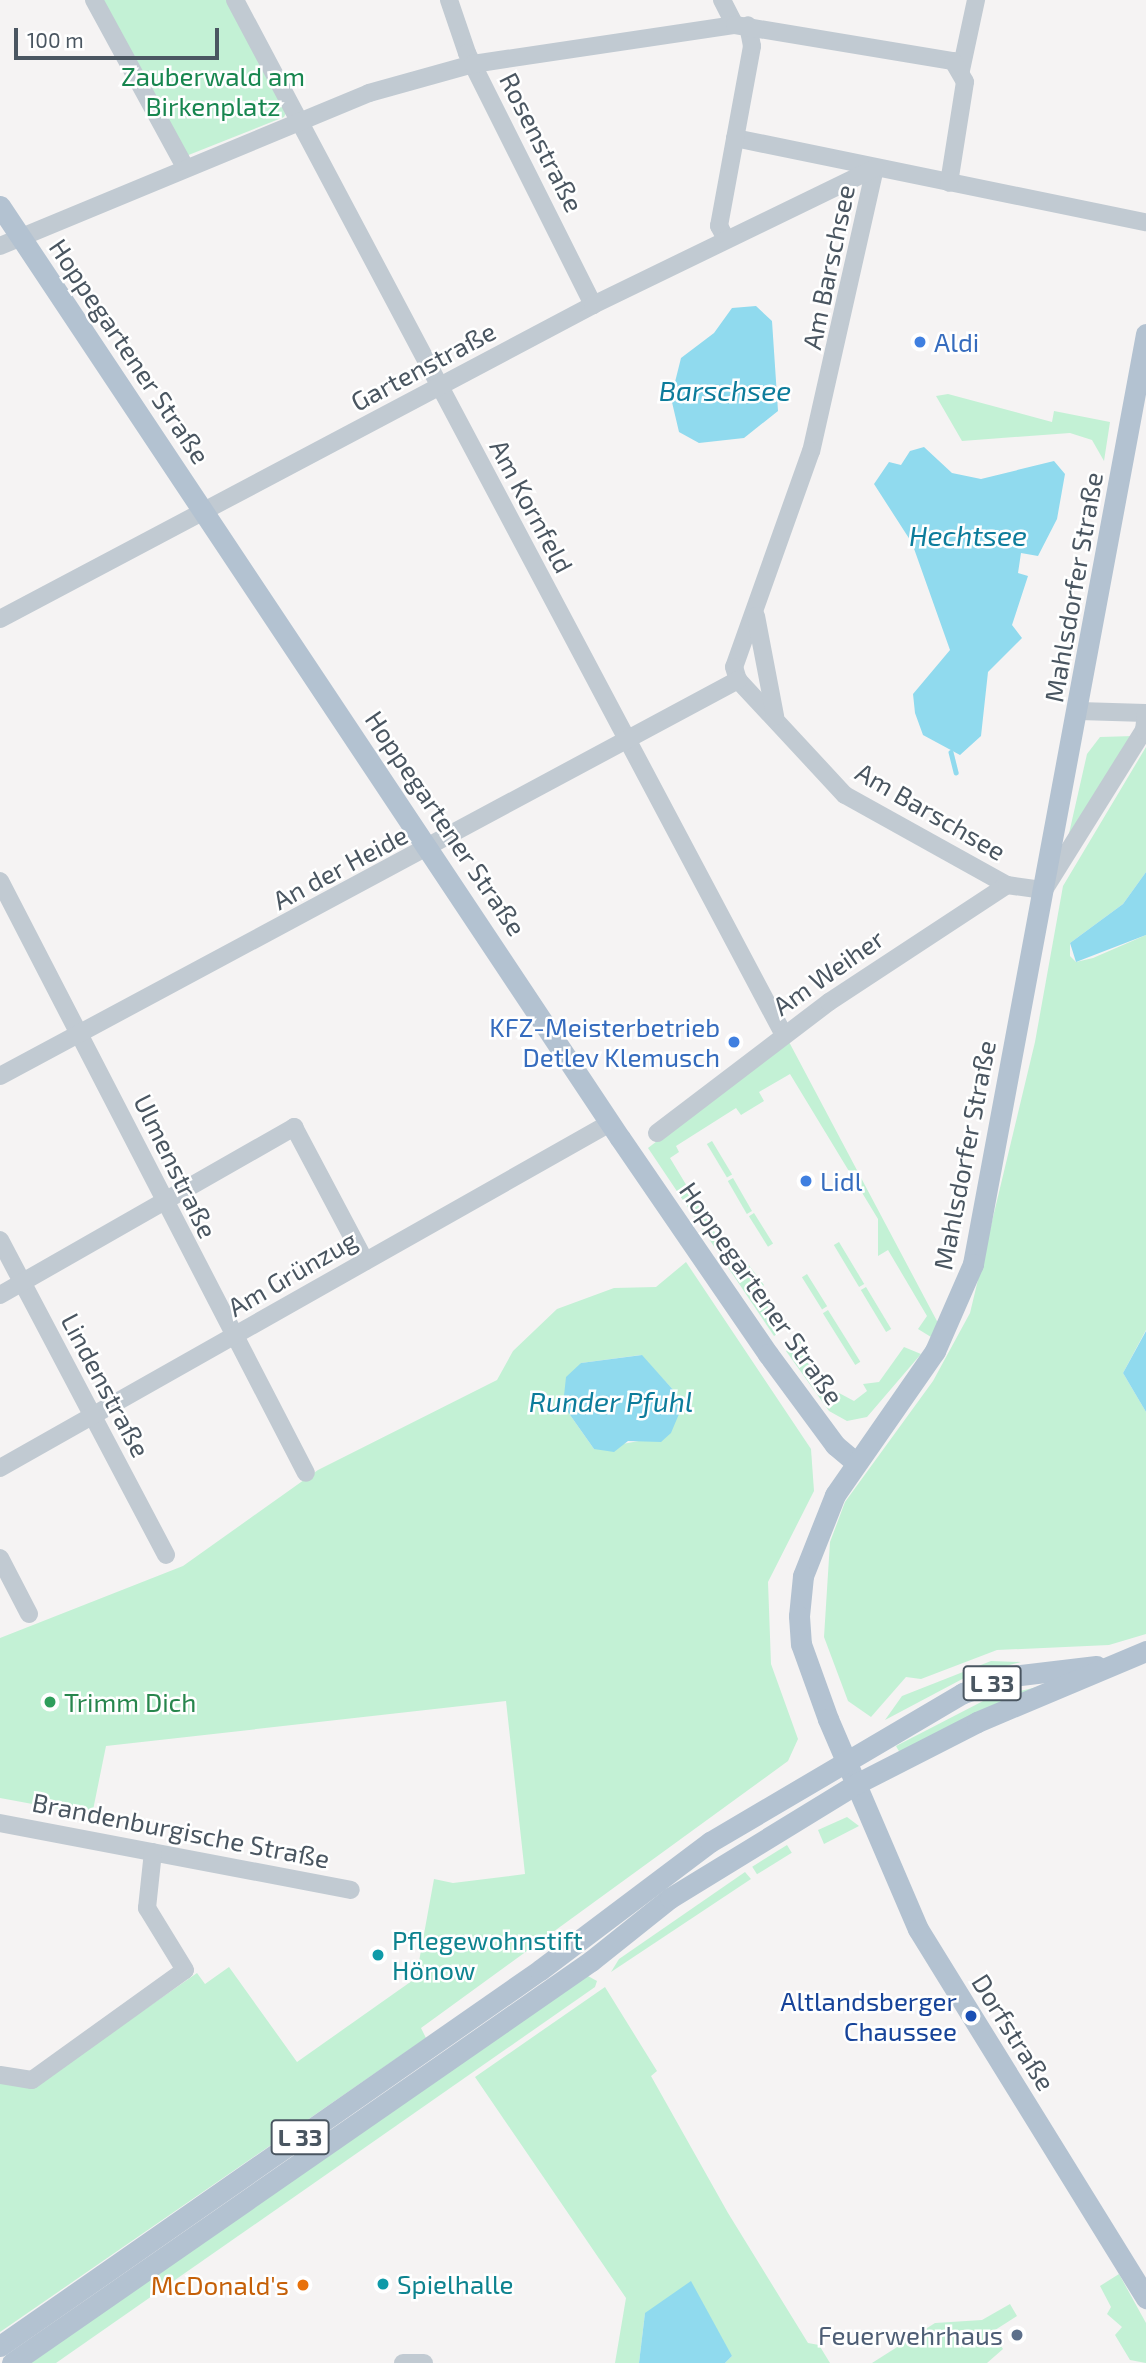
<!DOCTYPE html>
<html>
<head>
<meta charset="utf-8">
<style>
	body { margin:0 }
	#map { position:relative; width:1146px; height:2363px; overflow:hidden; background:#f5f3f3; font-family:"Exo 2",sans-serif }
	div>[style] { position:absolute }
	.green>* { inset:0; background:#c3f1d5; transform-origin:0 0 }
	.water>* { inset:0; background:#90daee }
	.stream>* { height:4.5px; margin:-2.25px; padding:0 2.25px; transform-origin:2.25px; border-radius:2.25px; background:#90daee }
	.minor>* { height:18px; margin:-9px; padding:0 9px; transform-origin:9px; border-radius:9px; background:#c1cad2 }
	.major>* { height:21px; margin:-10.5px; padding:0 10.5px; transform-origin:10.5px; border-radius:10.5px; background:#b3c2d1 }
	.dots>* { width:19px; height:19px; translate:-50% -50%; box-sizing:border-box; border:4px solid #fff; border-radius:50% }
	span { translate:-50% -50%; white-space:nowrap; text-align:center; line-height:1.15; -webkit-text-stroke:5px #fff; paint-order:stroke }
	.shield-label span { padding:2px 5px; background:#fff; border:2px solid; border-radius:5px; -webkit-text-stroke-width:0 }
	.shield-label { font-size:24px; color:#4a5661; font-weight:700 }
	.park-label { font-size:26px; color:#17864f }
	.street-label { font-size:26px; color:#4a5661 }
	.shop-label { font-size:26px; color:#366cbe }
	.left { translate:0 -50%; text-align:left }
	.right { translate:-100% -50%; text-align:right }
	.leisure-label { font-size:26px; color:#27864d }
	.culture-label { font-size:26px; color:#0d838f }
	.transit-label { font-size:26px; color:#164399 }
	.food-label { font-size:26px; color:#c56008 }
	.service-label { font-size:26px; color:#4e5e75 }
	.water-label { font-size:28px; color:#0c7c9b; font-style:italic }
	.scale { position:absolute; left:14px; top:28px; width:205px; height:32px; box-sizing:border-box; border:4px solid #4a5661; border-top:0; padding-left:9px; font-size:21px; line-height:24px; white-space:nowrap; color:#4a5661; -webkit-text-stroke:5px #fff; paint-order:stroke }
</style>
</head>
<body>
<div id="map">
	<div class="green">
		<i style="clip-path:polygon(101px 0,229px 0,287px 111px,284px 117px,186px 156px)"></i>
		<i style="clip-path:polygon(948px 394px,1052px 422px,1054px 411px,1110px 422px,1104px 461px,1092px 440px,1070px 433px,962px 441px,936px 396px)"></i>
		<i style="clip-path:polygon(1134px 736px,1068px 838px,1087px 754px,1100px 737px)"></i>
		<i style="clip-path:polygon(1146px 747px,1146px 872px,1123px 904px,1070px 943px,1070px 956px,1076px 962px,1093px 958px,1146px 935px,1146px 1330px,1123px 1373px,1146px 1412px,1146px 1634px,1109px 1645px,997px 1650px,921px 1679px,906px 1677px,871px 1717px,848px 1701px,824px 1637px,830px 1542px,845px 1502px,933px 1381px,970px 1313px,1035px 1042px,1063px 886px)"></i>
		<i style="clip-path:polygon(788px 1040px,938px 1323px,931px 1337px,918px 1329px,927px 1316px,888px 1250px,878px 1256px,878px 1219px,790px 1074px,759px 1092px,764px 1101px,741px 1115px,736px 1108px,676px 1146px,679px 1152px,670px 1158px,726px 1251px,734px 1246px,764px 1285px,757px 1291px,781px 1326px,791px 1324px,774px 1336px,648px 1148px)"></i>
		<i style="left:712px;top:1141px;width:39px;height:6px;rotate:59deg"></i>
		<i style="left:733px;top:1178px;width:38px;height:6px;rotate:60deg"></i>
		<i style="left:754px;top:1213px;width:36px;height:6px;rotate:58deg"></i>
		<i style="left:839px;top:1242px;width:49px;height:6px;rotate:59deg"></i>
		<i style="clip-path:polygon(evenodd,686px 1262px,811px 1449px,814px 1491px,768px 1582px,771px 1664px,798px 1739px,788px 1761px,421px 2028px,426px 2038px,0 2332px,0 2081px,42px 2081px,197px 1973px,205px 1984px,229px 1967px,297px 2062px,416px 1978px,434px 1879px,453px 1883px,525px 1874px,506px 1701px,106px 1746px,92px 1815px,0 1798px,0 1638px,183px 1566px,318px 1470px,497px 1380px,513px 1351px,557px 1309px,614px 1288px,656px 1287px,686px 1262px,641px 1355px,675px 1392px,639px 1441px,594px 1449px,563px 1405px,581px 1363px,641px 1355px)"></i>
		<i style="left:807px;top:1274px;width:38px;height:6px;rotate:58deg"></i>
		<i style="left:866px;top:1287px;width:49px;height:6px;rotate:59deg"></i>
		<i style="left:828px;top:1310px;width:61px;height:6px;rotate:58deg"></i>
		<i style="clip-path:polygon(802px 1340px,798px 1349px,831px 1397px,839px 1393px,854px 1401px,867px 1391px,863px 1384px,879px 1382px,904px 1347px,921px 1354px,867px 1417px,847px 1421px,829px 1411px,786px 1351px)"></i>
		<i style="clip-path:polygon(991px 1661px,1021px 1662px,968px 1676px,885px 1720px,902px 1696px)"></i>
		<i style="clip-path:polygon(1037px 1687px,900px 1753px,896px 1746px,987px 1699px)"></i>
		<i style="clip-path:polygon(847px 1817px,859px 1826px,824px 1844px,818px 1830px)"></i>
		<i style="left:787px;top:1845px;width:9px;height:41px;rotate:58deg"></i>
		<i style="clip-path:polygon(745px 1872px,751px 1879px,611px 1972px,619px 1959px)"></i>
		<i style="clip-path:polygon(586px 1975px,597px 1981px,595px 1987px,56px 2363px,26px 2363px)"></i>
		<i style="clip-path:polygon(605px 1987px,657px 2071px,651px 2076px,728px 2213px,808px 2343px,819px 2345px,830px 2363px,725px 2363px,732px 2356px,645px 2313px,639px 2363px,615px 2363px,626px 2298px,475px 2077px)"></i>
		<i style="clip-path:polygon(1119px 2274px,1146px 2323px,1146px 2363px,1130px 2360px,1115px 2335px,1122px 2327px,1107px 2314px,1111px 2307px,1100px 2286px)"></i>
		<i style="clip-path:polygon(1010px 2304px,1017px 2316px,992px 2332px,1003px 2349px,987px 2363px,872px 2363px,935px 2323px,982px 2320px)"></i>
	</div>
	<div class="water">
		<i style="clip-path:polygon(756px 306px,772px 321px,778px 411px,744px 438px,699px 443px,679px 432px,671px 398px,681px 358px,714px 333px,732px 308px)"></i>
		<i style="clip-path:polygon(924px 447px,952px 473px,981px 479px,1054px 461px,1065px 474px,1057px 519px,1038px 556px,1021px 553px,1018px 573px,1028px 576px,1012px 625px,1022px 638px,988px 672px,981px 736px,960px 755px,923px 735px,915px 713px,913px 694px,950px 650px,912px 543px,874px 484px,889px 462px,901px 465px,910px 451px)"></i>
		<i style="clip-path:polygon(1146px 872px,1146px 935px,1076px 962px,1070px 943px,1123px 904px)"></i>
		<i style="clip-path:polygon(1146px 1331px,1146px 1412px,1123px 1373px)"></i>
		<i style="clip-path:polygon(642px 1355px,675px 1392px,679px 1414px,671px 1433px,661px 1442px,628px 1441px,614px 1452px,594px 1449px,563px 1405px,566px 1377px,581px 1363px)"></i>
		<i style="clip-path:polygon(691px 2281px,732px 2356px,725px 2363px,639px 2363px,645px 2313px)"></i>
	</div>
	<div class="stream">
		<i style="left:951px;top:752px;width:21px;rotate:76deg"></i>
	</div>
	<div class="minor">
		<i style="left:94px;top:0;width:190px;rotate:61.4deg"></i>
		<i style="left:235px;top:0;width:1172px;rotate:62.06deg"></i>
		<i style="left:449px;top:0;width:56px;rotate:71.2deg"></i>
		<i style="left:467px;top:53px;width:282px;rotate:63.4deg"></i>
		<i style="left:722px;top:0;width:28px;rotate:63deg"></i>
		<i style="left:961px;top:70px;width:72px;rotate:-77.9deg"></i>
		<i style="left:735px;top:138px;width:419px;rotate:11.6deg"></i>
		<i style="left:875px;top:168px;width:290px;rotate:102.7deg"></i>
		<i style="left:811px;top:451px;width:229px;rotate:109.6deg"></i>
		<i style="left:734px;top:667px;width:14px;rotate:73deg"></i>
		<i style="left:738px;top:680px;width:157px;rotate:47.1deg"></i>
		<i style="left:845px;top:795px;width:185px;rotate:29.1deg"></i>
		<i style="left:726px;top:239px;width:15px;rotate:-118deg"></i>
		<i style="left:719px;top:226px;width:183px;rotate:-79.6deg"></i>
		<i style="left:752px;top:46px;width:21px;rotate:-101deg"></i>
		<i style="left:0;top:246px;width:399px;rotate:-22.5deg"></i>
		<i style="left:369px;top:93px;width:108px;rotate:-15.6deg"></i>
		<i style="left:473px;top:64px;width:265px;rotate:-8.5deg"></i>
		<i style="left:735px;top:25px;width:221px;rotate:9.4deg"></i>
		<i style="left:953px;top:61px;width:24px;rotate:60deg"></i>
		<i style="left:965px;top:82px;width:102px;rotate:99deg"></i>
		<i style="left:756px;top:616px;width:102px;rotate:79.2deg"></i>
		<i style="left:0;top:619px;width:671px;rotate:-27.9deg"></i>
		<i style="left:593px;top:305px;width:314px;rotate:-25.9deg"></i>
		<i style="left:1079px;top:711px;width:67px;rotate:1.7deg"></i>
		<i style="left:0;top:881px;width:666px;rotate:62.67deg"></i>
		<i style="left:0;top:1076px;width:838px;rotate:-28.22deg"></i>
		<i style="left:657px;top:1133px;width:216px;rotate:-37.3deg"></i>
		<i style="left:829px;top:1002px;width:213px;rotate:-33.3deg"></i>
		<i style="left:1007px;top:885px;width:37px;rotate:8deg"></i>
		<i style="left:1044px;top:890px;width:189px;rotate:-58deg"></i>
		<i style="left:1144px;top:730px;width:17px;rotate:-83deg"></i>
		<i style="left:0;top:1240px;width:356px;rotate:62.2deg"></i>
		<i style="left:0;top:1295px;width:339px;rotate:-29.7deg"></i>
		<i style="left:294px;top:1127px;width:152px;rotate:62.1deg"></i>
		<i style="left:0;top:1468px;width:701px;rotate:-29.49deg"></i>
		<i style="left:0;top:1558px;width:63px;rotate:62.6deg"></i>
		<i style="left:0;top:1823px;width:357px;rotate:10.8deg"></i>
		<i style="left:0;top:2075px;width:32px;rotate:9deg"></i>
		<i style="left:32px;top:2080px;width:188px;rotate:-35.7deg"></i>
		<i style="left:185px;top:1970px;width:73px;rotate:-121.5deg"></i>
		<i style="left:147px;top:1908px;width:56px;rotate:-83.9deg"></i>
		<i style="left:403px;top:2363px;width:21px"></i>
	</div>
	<div class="major">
		<i style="left:0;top:206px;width:1119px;rotate:56.37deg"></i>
		<i style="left:620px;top:1138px;width:262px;rotate:55.6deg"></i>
		<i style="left:768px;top:1354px;width:113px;rotate:53.6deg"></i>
		<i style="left:835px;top:1445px;width:26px;rotate:40deg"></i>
		<i style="left:1146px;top:334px;width:946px;rotate:100.54deg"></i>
		<i style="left:973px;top:1264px;width:95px;rotate:113.6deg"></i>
		<i style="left:935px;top:1351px;width:175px;rotate:124.8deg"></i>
		<i style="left:835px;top:1495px;width:87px;rotate:111.6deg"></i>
		<i style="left:803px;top:1576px;width:40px;rotate:95.7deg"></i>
		<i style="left:799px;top:1616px;width:28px;rotate:86deg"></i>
		<i style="left:801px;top:1644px;width:80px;rotate:70.2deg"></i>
		<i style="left:828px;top:1719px;width:228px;rotate:66.8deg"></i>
		<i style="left:918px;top:1929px;width:434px;rotate:58.3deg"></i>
		<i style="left:0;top:2346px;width:658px;rotate:-34.85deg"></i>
		<i style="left:540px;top:1970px;width:213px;rotate:-37deg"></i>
		<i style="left:710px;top:1842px;width:294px;rotate:-30.5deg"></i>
		<i style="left:963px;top:1693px;width:52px;rotate:-19.1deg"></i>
		<i style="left:1012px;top:1676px;width:85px;rotate:-6.8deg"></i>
		<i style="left:12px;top:2363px;width:705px;rotate:-34.77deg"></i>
		<i style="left:591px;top:1961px;width:101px;rotate:-38.6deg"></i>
		<i style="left:670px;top:1898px;width:218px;rotate:-31.5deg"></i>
		<i style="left:856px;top:1784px;width:136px;rotate:-27.1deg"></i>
		<i style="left:977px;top:1722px;width:183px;rotate:-22.8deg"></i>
	</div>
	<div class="dots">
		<i style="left:920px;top:342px;background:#3f7fe0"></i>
		<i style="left:734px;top:1042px;background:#3f7fe0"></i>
		<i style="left:806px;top:1181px;background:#3f7fe0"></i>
		<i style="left:50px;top:1702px;background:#2e9e5b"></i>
		<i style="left:378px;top:1955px;background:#0f9aa8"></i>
		<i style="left:971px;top:2016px;background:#1a4fb4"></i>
		<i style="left:383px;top:2284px;background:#0f9aa8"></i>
		<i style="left:303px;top:2285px;background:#e8710a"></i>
		<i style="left:1017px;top:2335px;background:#5c6f8a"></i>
	</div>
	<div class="shield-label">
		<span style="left:992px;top:1683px">L 33</span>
		<span style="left:300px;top:2137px">L 33</span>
	</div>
	<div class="park-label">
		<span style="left:213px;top:91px">Zauberwald am<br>Birkenplatz</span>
	</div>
	<div class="street-label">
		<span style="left:542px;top:142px;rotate:63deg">Rosenstraße</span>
		<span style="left:828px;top:267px;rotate:-78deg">Am Barschsee</span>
		<span style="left:130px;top:351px;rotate:56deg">Hoppegartener Straße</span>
		<span style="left:423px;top:366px;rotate:-28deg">Gartenstraße</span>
		<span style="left:532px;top:506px;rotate:62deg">Am Kornfeld</span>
		<span style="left:1073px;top:587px;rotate:-80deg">Mahlsdorfer Straße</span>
		<span style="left:931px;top:811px;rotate:30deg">Am Barschsee</span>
		<span style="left:446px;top:823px;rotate:56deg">Hoppegartener Straße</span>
		<span style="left:340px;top:867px;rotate:-28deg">An der Heide</span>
		<span style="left:828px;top:972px;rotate:-35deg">Am Weiher</span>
		<span style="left:964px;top:1155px;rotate:-79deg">Mahlsdorfer Straße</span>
		<span style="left:176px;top:1166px;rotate:64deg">Ulmenstraße</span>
		<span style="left:292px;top:1273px;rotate:-30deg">Am Grünzug</span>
		<span style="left:762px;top:1293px;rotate:55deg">Hoppegartener Straße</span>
		<span style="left:106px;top:1385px;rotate:62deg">Lindenstraße</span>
		<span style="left:181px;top:1830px;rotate:11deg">Brandenburgische Straße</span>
		<span style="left:1014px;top:2032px;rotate:58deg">Dorfstraße</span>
	</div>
	<div class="shop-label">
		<span class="left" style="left:934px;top:342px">Aldi</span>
		<span class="right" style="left:720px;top:1042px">KFZ-Meisterbetrieb<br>Detlev Klemusch</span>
		<span class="left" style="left:820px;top:1181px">Lidl</span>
	</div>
	<div class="leisure-label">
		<span class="left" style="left:64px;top:1702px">Trimm Dich</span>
	</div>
	<div class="culture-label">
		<span class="left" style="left:392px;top:1955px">Pflegewohnstift<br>Hönow</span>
		<span class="left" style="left:397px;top:2284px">Spielhalle</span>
	</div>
	<div class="transit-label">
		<span class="right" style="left:957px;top:2016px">Altlandsberger<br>Chaussee</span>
	</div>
	<div class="food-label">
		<span class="right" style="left:289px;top:2285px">McDonald's</span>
	</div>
	<div class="service-label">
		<span class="right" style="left:1003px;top:2335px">Feuerwehrhaus</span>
	</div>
	<div class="water-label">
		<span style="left:725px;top:390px">Barschsee</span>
		<span style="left:968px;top:535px">Hechtsee</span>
		<span style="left:611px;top:1401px">Runder Pfuhl</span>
	</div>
	<div class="scale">100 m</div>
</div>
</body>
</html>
